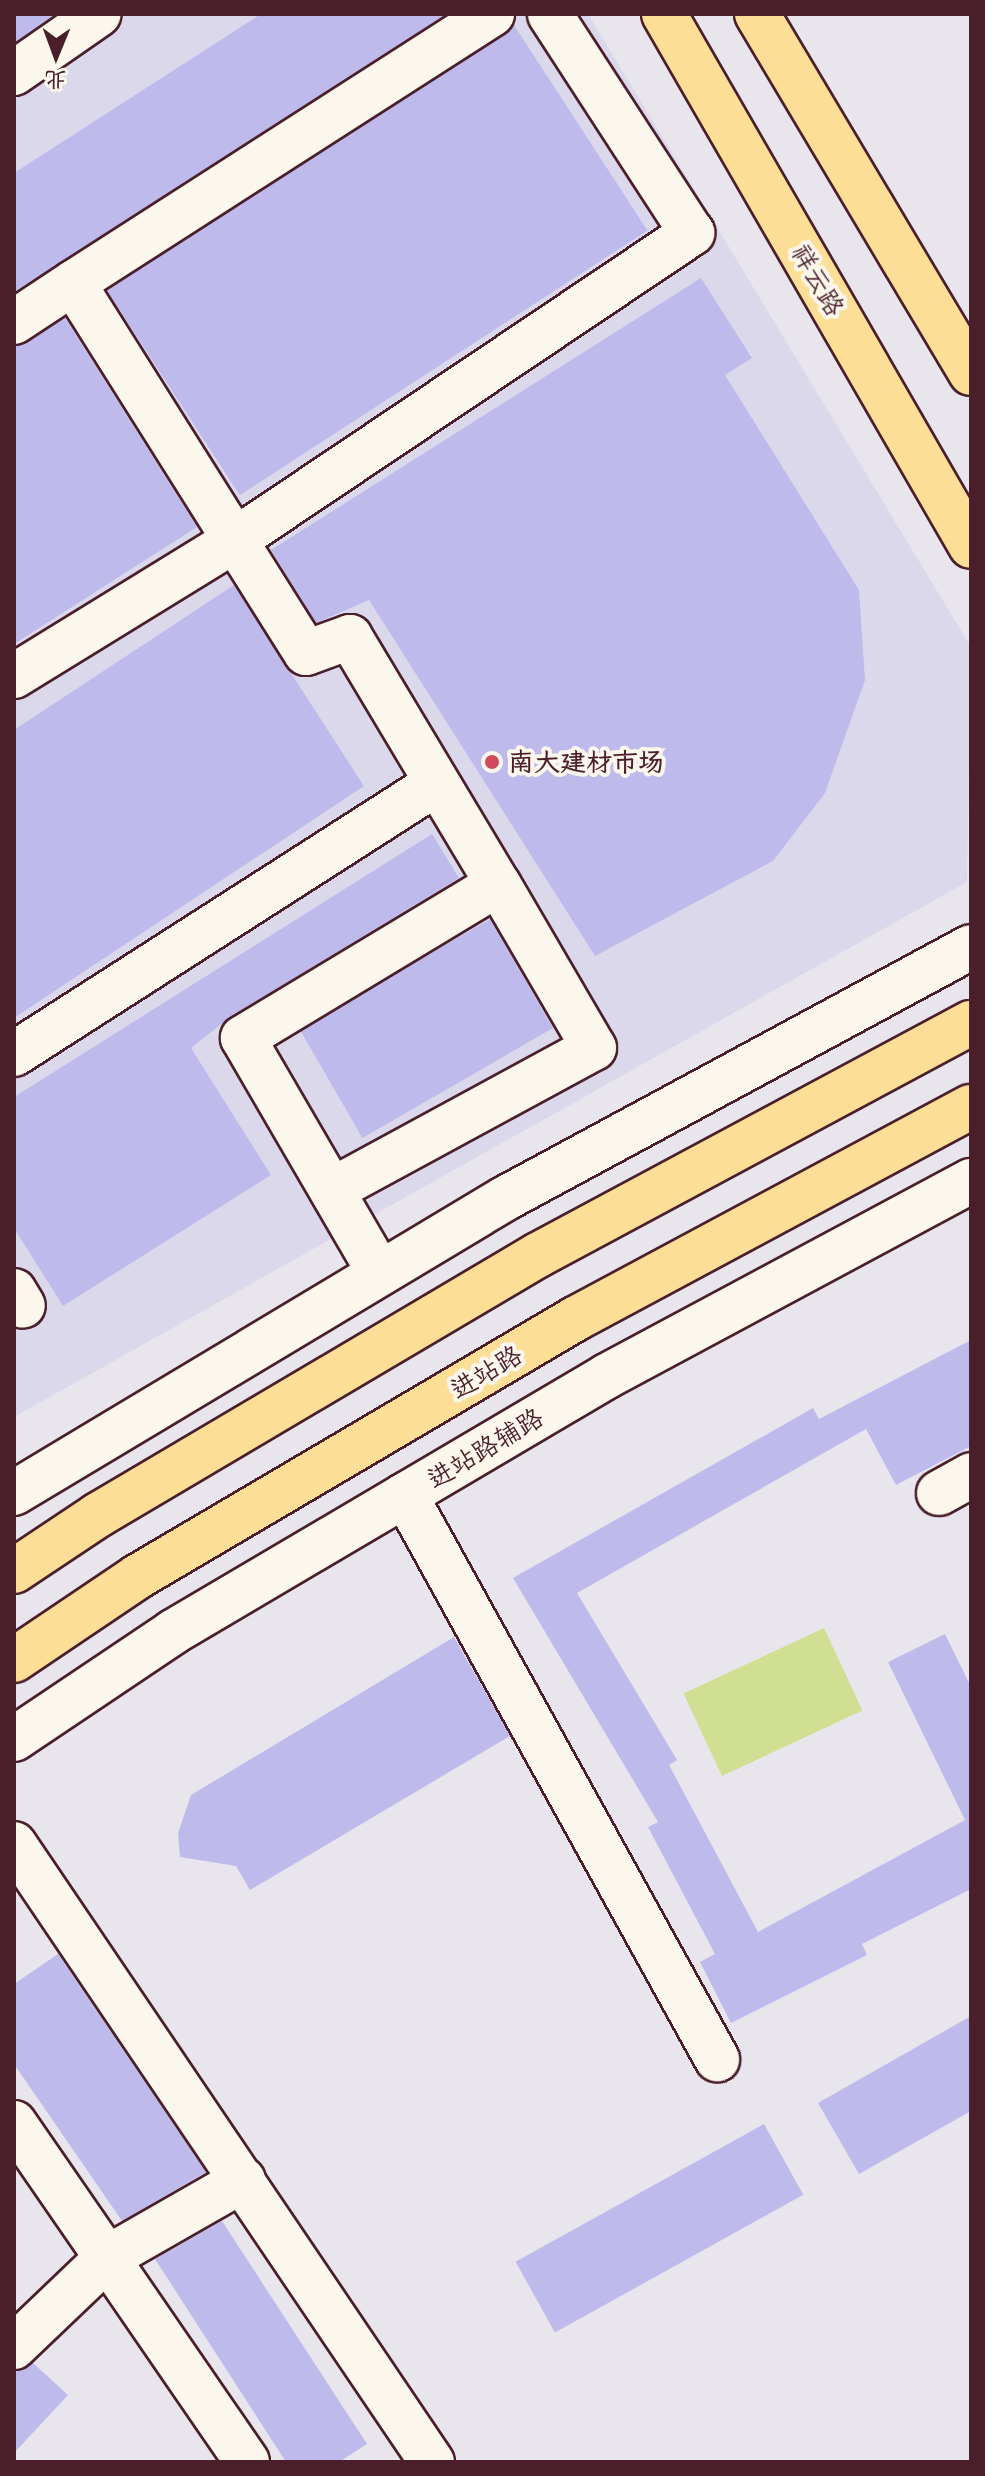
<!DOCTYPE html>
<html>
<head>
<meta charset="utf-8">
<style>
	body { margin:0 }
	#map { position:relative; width:985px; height:2476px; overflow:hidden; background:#e9e5ec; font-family:"Patrick Hand","LXGW WenKai TC",sans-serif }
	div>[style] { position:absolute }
	.built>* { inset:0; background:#dcd8ec }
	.green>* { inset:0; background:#d1df93; transform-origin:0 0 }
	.building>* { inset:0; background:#bfbaec; transform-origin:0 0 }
	.roads { filter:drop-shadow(2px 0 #4a1f2b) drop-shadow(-2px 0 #4a1f2b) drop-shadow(0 2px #4a1f2b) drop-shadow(0 -2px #4a1f2b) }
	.minor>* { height:44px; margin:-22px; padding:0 22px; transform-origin:22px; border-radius:22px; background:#fbf7ec }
	.major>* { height:44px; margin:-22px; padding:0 22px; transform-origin:22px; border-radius:22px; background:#fcde96 }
	.dots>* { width:22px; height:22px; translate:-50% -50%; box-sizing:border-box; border:4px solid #fbf7ec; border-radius:50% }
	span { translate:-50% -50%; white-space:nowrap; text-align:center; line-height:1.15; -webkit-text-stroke:8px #fbf7ec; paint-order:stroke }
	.street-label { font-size:26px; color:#4a1f2b }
	.poi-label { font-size:26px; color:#4a1f2b; font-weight:700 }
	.left { translate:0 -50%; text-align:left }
	.frame { position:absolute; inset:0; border:16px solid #4a1f2b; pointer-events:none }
	.north { position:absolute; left:16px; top:16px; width:80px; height:80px; -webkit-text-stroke:6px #fbf7ec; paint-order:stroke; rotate:181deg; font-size:22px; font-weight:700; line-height:32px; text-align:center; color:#4a1f2b }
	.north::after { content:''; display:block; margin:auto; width:28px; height:36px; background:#4a1f2b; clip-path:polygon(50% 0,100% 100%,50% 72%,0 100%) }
</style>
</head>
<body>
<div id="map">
	<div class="built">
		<i style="clip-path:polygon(14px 14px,588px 14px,971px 647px,967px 882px,14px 1417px)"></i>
	</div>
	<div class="green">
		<i style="left:824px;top:1628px;width:91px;height:155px;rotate:65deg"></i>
	</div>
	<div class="building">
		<i style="clip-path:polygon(14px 14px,55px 14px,14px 43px)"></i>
		<i style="clip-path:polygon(261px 14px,446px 14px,14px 292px,14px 173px)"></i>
		<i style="left:514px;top:25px;width:245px;height:486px;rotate:57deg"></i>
		<i style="clip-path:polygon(701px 278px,752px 358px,725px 375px,859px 590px,865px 680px,825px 793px,773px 861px,595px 956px,369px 600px,316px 623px,271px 550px)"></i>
		<i style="clip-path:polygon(65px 318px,197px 527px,14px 644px,14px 347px)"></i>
		<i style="clip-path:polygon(234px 585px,364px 786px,14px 1018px,14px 730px)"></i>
		<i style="clip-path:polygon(432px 834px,459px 878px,230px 1017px,191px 1048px,271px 1175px,63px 1306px,14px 1228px,14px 1097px)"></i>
		<i style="left:490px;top:919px;width:126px;height:220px;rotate:60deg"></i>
		<i style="clip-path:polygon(971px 1340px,971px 1446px,896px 1485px,866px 1429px,577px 1593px,677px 1760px,669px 1765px,758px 1932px,965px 1820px,888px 1662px,945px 1634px,971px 1687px,971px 1889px,862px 1944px,867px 1955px,731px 2023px,700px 1962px,715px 1954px,648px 1827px,658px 1822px,513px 1578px,813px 1408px,819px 1419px)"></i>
		<i style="clip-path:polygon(454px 1637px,510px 1736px,250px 1890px,236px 1866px,180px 1857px,178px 1833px,191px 1795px)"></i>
		<i style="clip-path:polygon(58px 1954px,206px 2172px,122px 2221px,14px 2064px,14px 1984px)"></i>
		<i style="clip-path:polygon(971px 2016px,971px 2111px,859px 2174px,818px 2103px)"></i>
		<i style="left:764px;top:2124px;width:81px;height:284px;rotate:61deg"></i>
		<i style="clip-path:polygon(222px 2221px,367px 2444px,339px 2462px,286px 2462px,155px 2259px)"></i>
		<i style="clip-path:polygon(33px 2363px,68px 2395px,14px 2453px,14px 2371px)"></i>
	</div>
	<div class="roads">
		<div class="minor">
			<i style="left:14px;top:73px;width:103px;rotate:-34.8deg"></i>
			<i style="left:73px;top:283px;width:498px;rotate:-32.7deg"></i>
			<i style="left:14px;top:322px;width:71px;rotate:-33.5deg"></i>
			<i style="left:73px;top:283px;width:437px;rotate:57.8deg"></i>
			<i style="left:306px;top:653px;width:47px;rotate:-20deg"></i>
			<i style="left:350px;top:637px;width:288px;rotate:59.1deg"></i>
			<i style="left:14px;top:676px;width:259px;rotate:-31.6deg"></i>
			<i style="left:235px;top:540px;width:551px;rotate:-33.89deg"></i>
			<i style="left:692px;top:233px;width:261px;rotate:-123deg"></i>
			<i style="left:14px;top:1054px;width:502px;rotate:-32.65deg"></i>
			<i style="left:332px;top:1190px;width:298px;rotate:-28.5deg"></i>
			<i style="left:594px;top:1048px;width:190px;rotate:-120.3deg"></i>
			<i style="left:498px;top:884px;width:298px;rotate:148.9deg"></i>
			<i style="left:243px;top:1038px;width:272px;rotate:59.8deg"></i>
			<i style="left:14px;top:1291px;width:17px;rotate:59deg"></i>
			<i style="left:14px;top:1493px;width:574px;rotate:-30.95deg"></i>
			<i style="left:506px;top:1198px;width:528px;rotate:-28.36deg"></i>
			<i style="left:939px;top:1493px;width:37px;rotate:-29deg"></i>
			<i style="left:405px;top:1495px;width:645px;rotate:61.05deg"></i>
			<i style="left:14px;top:1739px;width:192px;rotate:-33.9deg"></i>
			<i style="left:173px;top:1632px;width:504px;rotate:-30.53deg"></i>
			<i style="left:607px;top:1376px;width:413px;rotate:-28.2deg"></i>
			<i style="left:14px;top:1844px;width:746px;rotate:55.93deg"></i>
			<i style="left:14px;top:2123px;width:164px;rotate:55.4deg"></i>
			<i style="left:107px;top:2258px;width:129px;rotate:136.3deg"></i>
			<i style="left:243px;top:2180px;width:157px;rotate:150.2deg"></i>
			<i style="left:107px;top:2258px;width:247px;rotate:55.5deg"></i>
		</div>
		<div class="major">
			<i style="left:664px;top:14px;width:614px;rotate:60.01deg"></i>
			<i style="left:757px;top:14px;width:418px;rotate:59.2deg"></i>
			<i style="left:14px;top:1571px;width:101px;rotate:-33.7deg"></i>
			<i style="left:98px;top:1515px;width:511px;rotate:-30.58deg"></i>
			<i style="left:538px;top:1255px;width:491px;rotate:-28.2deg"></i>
			<i style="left:14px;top:1660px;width:148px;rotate:-34deg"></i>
			<i style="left:137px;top:1577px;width:508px;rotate:-30.5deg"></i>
			<i style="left:575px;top:1319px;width:449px;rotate:-28.2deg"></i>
		</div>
	</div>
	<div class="dots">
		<i style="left:492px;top:762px;background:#d1495b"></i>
	</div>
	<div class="street-label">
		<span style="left:818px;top:280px;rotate:60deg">祥云路</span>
		<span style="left:486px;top:1372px;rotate:-31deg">进站路</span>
		<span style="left:485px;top:1448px;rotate:-31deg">进站路辅路</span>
	</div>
	<div class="poi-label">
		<span class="left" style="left:508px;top:762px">南大建材市场</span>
	</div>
	<div class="frame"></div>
	<div class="north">北</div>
</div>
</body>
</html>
